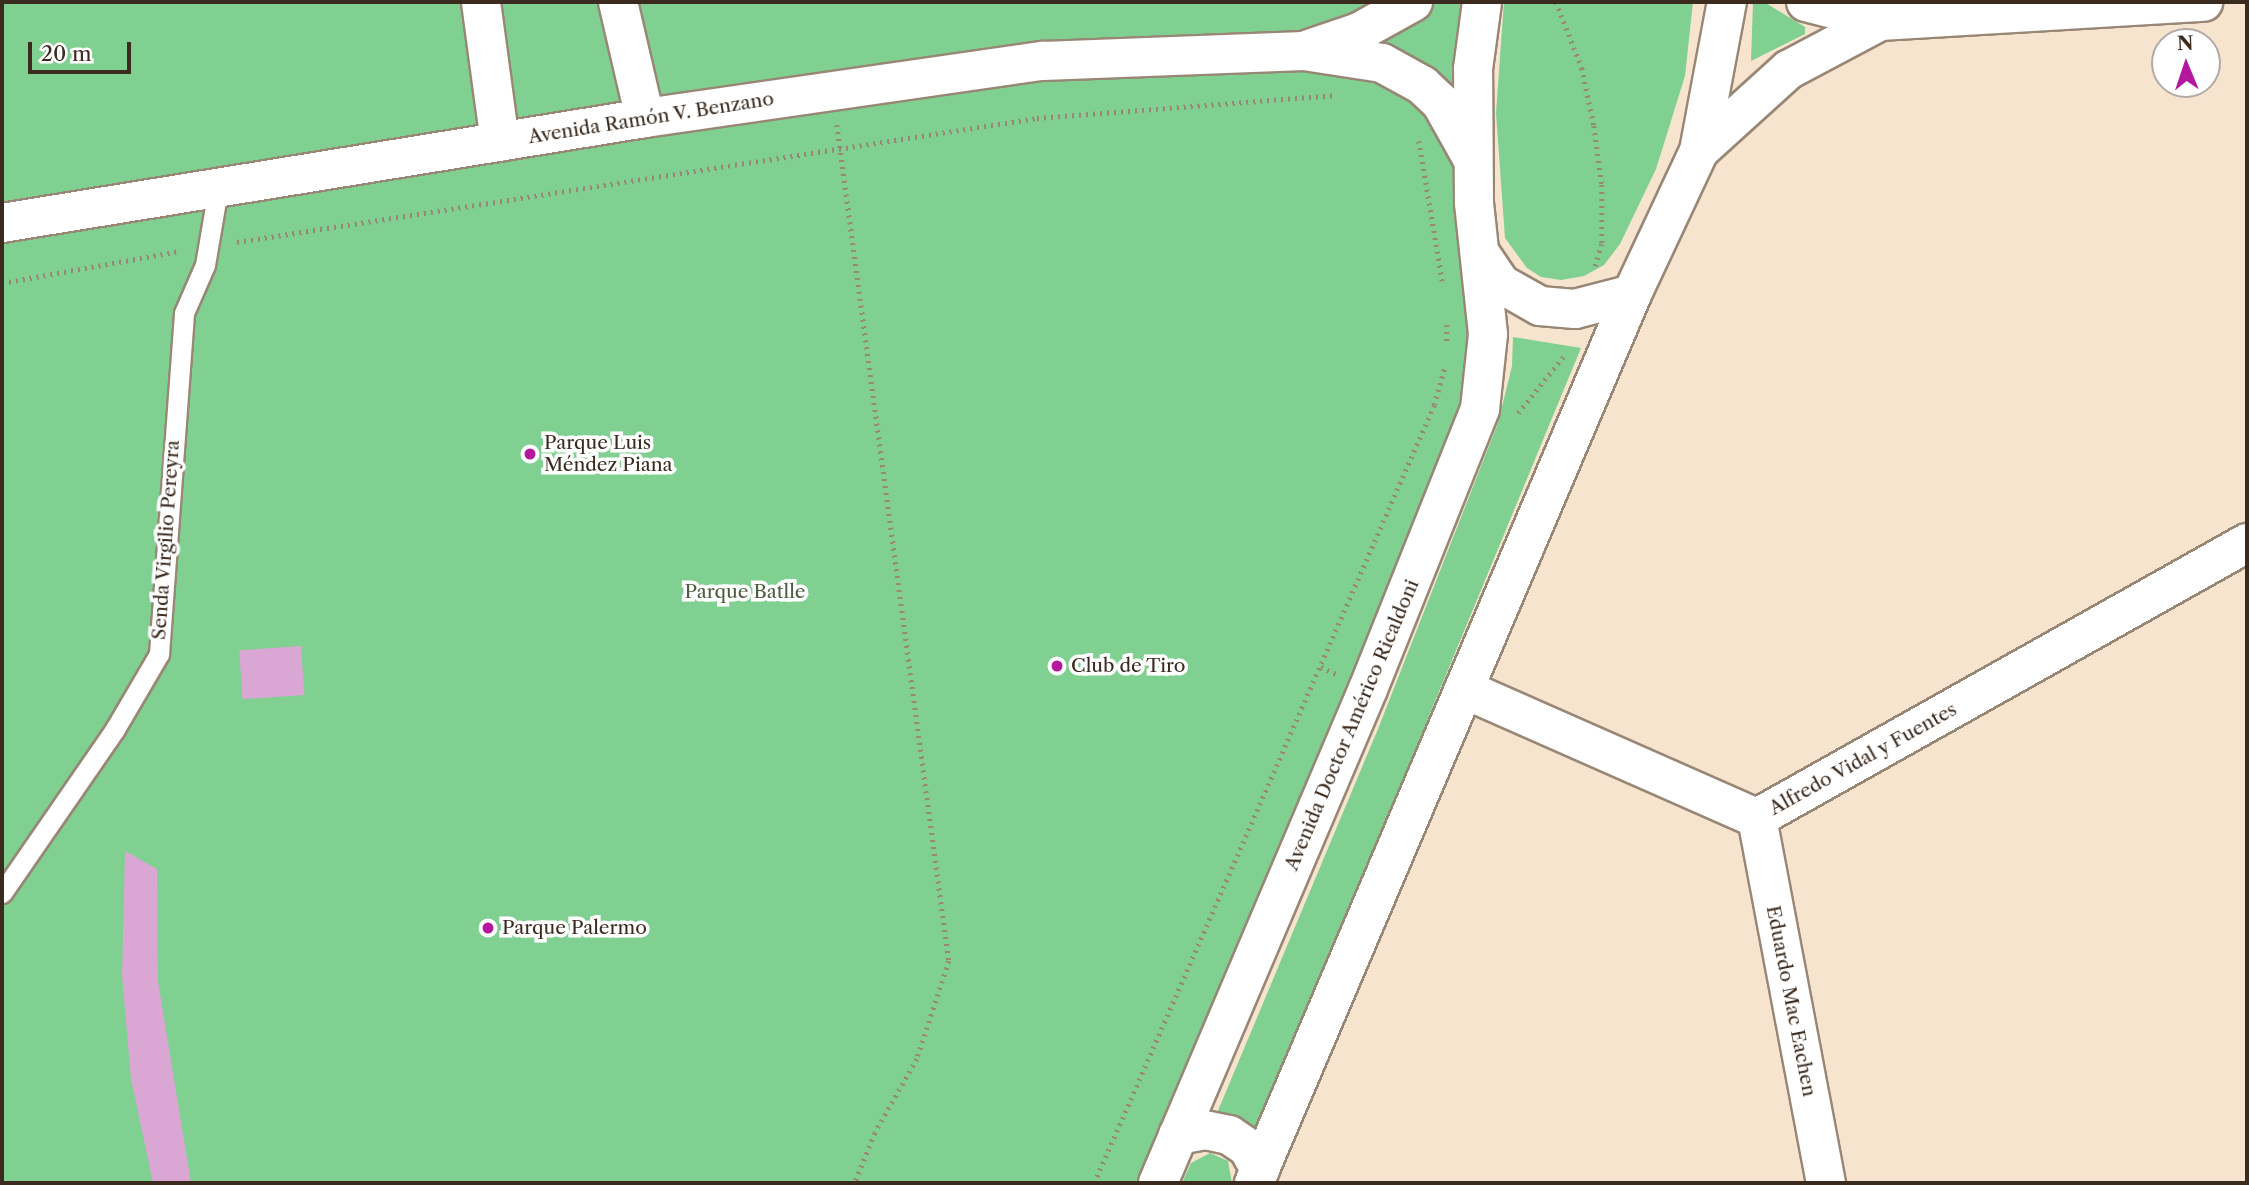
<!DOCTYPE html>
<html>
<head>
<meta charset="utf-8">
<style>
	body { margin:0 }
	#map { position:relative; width:2249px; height:1185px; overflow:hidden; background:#f7e4cf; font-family:"Libre Caslon Text",serif }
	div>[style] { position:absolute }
	.green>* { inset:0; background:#7fd091 }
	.building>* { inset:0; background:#daa6d4; transform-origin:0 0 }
	.path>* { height:4.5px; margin-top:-2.25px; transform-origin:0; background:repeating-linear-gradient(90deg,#998776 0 2px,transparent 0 7px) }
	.roads { filter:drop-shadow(2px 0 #998776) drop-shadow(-2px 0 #998776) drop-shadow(0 2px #998776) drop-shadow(0 -2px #998776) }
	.service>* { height:19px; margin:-9.5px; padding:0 9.5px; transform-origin:9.5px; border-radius:9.5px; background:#fff }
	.minor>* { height:38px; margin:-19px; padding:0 19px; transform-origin:19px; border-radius:19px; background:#fff }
	.tertiary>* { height:38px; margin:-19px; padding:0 19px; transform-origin:19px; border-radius:19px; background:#fff }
	.dots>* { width:19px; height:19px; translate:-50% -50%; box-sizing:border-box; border:4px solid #fff; border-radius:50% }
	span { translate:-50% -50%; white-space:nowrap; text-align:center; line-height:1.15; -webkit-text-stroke:7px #fff; paint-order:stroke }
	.street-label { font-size:19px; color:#3b2a1e }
	.poi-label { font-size:19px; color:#3b2a1e }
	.left { translate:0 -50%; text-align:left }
	.park-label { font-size:19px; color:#4f5c40 }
	.frame { position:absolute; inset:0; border:4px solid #3b2a1e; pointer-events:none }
	.north { position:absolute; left:2151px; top:28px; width:70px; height:70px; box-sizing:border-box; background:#fff; border:2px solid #b1aaa5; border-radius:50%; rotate:358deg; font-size:19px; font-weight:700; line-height:28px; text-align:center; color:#3b2a1e }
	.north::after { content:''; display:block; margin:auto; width:24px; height:32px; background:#b5179e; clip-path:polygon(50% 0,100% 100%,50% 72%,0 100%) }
	.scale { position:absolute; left:28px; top:42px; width:103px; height:32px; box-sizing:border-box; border:4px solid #3b2a1e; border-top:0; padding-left:9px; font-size:21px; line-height:24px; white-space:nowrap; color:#3b2a1e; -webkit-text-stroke:5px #fff; paint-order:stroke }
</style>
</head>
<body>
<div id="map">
	<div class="green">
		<i style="clip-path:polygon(2px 2px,1482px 2px,1487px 366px,1158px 1183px,2px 1183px)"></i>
		<i style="clip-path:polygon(1504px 2px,1693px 2px,1685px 76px,1656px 169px,1620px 244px,1604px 265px,1584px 276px,1561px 280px,1541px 277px,1527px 268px,1505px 238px,1496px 113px)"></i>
		<i style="clip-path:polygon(1753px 2px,1764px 2px,1805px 27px,1805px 34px,1751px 61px)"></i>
		<i style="clip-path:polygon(1513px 337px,1581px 348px,1379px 837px,1256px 1127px,1252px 1129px,1217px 1113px,1378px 729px,1498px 423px,1512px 366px)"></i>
		<i style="clip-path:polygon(1210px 1153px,1228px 1161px,1232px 1183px,1182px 1183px,1191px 1163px)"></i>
	</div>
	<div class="building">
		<i style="left:301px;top:646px;width:49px;height:62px;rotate:86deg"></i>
		<i style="clip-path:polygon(125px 851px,157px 869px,158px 981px,191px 1183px,153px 1183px,131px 1079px,122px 976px)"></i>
	</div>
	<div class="path">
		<i style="left:1556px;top:2px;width:71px;rotate:68.5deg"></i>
		<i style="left:1582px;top:68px;width:59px;rotate:78.3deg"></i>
		<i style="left:1594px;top:126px;width:60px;rotate:82.3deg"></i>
		<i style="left:1602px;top:185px;width:59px;rotate:90deg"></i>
		<i style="left:1602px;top:244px;width:24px;rotate:107deg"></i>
		<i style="left:837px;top:125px;width:843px;rotate:82.37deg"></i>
		<i style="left:949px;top:961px;width:103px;rotate:108.1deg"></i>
		<i style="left:917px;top:1059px;width:85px;rotate:119.6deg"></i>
		<i style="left:875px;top:1133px;width:54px;rotate:111.8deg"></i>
		<i style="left:1419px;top:141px;width:146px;rotate:80.5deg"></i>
		<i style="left:237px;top:242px;width:810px;rotate:-8.81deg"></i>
		<i style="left:1037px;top:118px;width:298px;rotate:-4.4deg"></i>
		<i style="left:2px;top:283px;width:181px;rotate:-10.2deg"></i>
		<i style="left:1447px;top:325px;width:19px;rotate:90deg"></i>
		<i style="left:1518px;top:413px;width:72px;rotate:-51.2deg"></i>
		<i style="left:1321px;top:667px;width:17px;rotate:25deg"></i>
		<i style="left:1094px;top:1183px;width:849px;rotate:-66.39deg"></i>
		<i style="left:1434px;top:405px;width:41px;rotate:-74.2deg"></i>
	</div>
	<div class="roads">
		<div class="service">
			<i style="left:2px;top:893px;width:199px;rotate:-55.4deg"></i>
			<i style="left:115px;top:729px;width:87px;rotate:-59.6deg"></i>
			<i style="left:159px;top:654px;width:342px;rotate:-85.8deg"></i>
			<i style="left:184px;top:313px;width:52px;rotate:-66.4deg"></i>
			<i style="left:205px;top:265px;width:77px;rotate:-80.3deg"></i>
		</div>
		<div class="minor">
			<i style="left:1464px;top:689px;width:320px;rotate:23.8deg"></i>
			<i style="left:1757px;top:818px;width:562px;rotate:-29.3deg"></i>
			<i style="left:1757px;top:818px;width:371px;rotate:79.3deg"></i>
		</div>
		<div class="tertiary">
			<i style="left:481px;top:2px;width:141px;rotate:82.3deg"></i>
			<i style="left:618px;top:2px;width:119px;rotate:76.9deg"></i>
			<i style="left:1806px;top:2px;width:76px;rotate:14.4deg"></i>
			<i style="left:1880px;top:21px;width:324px;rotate:-3.4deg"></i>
			<i style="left:1309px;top:49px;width:53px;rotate:-18.8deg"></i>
			<i style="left:1359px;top:32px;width:62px;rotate:-29.1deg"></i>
			<i style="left:1701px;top:149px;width:118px;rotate:-42.2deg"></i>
			<i style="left:1788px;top:70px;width:104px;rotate:-28deg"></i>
			<i style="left:2px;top:223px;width:652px;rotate:-9.27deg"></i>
			<i style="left:645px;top:118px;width:402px;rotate:-8.2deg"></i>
			<i style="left:1043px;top:61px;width:261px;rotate:-2.2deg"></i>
			<i style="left:1304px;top:51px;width:79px;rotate:8.7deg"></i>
			<i style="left:1382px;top:63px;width:46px;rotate:28.8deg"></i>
			<i style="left:1422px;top:85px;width:26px;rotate:43deg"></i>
			<i style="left:1441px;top:103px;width:65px;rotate:60.7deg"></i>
			<i style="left:1480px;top:253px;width:37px;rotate:56deg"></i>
			<i style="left:1501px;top:284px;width:45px;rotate:29.4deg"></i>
			<i style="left:1540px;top:306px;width:35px;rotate:5deg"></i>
			<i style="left:1575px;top:309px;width:59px;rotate:-14.7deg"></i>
			<i style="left:1178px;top:1135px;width:27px;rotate:-10deg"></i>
			<i style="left:1205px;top:1130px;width:25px;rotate:12deg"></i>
			<i style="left:1229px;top:1135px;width:23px;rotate:34deg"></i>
			<i style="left:1248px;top:1148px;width:25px;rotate:61deg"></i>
			<i style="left:1158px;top:1183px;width:537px;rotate:-66.97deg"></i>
			<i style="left:1368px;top:689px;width:302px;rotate:-68.2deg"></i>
			<i style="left:1480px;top:409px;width:75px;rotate:-83.9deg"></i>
			<i style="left:1488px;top:334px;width:132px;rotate:-96.1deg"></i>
			<i style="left:1474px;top:203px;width:134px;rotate:-90.4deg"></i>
			<i style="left:1473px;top:69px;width:68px;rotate:-82.3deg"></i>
			<i style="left:1254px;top:1183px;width:966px;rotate:-66.96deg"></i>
			<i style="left:1632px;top:294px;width:158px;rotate:-64.9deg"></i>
			<i style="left:1699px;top:151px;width:152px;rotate:-79.4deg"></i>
		</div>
	</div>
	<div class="dots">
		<i style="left:530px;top:454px;background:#b5179e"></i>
		<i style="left:1057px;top:666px;background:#b5179e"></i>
		<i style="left:488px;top:928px;background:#b5179e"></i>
	</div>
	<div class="street-label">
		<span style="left:651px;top:118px;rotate:-9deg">Avenida Ramón V. Benzano</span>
		<span style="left:166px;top:540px;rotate:-86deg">Senda Virgilio Pereyra</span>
		<span style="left:1352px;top:725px;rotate:-67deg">Avenida Doctor Américo Ricaldoni</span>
		<span style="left:1863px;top:759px;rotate:-29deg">Alfredo Vidal y Fuentes</span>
		<span style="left:1791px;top:1001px;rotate:79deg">Eduardo Mac Eachen</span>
	</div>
	<div class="poi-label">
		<span class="left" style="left:544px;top:454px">Parque Luis<br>Méndez Piana</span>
		<span class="left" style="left:1071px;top:666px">Club de Tiro</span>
		<span class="left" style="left:502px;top:928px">Parque Palermo</span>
	</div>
	<div class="park-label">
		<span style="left:745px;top:592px">Parque Batlle</span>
	</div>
	<div class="frame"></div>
	<div class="north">N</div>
	<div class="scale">20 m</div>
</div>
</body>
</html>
